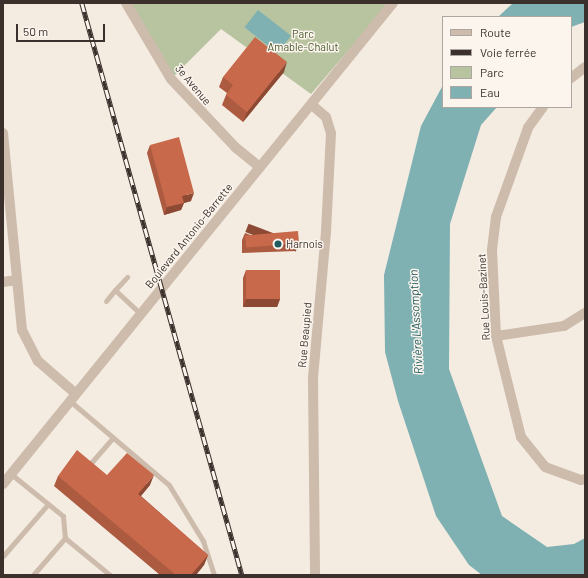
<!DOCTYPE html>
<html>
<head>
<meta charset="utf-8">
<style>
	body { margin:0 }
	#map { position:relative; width:588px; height:578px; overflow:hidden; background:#f4ebe1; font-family:Barlow,sans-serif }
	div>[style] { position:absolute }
	.green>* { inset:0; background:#b8c4a0 }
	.water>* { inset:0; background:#7fb0b2; transform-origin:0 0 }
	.service>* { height:5px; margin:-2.5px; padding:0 2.5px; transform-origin:2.5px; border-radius:2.5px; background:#cdbbac }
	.minor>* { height:10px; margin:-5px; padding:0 5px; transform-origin:5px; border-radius:5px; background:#cdbbac }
	.tertiary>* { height:10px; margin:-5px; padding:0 5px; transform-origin:5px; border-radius:5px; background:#cdbbac }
	.rail>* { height:4.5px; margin-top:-2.25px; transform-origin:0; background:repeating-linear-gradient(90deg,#fbf5ee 0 9px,#3b302b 0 18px); box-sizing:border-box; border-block:1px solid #3b302b }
	.wall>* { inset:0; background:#ac5a40 }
	.shaded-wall>* { inset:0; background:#8c4a34; transform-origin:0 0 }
	.building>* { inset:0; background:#c8694b; transform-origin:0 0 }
	.dots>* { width:11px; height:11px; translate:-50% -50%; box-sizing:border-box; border:2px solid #fbf5ee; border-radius:50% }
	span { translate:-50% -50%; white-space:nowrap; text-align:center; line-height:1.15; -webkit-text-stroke:3px #fbf5ee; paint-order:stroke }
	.park-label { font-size:11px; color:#4a5a2e }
	.street-label { font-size:11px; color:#3b302b }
	.poi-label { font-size:11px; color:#3b302b }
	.left { translate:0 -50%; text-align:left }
	.water-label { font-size:12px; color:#1f5a5e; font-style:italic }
	.frame { position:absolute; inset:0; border:4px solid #3b302b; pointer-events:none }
	.legend { position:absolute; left:442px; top:16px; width:130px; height:92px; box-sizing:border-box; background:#fbf5ee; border:1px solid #aea6a0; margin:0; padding:5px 7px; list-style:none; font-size:12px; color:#3b302b }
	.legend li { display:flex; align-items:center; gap:8px; height:20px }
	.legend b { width:20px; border:1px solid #aea6a0 }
	.scale { position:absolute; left:16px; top:24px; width:89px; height:18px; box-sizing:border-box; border:2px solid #3b302b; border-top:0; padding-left:5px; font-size:12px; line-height:14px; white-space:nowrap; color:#3b302b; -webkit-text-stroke:3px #fbf5ee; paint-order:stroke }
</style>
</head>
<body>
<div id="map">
	<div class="green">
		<i style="clip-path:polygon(126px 3px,389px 3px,311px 94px,221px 29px,171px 79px)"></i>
	</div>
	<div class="water">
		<i style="clip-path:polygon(513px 3px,585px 3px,585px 22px,571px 27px,571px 17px,498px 17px)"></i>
		<i style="left:258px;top:10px;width:42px;height:22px;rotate:38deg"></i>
		<i style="clip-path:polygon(443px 85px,443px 107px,497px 107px,481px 125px,450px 224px,449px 369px,502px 516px,547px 547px,574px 544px,585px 538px,585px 575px,482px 575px,469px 565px,436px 516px,398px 401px,385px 352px,384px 275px,421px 126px)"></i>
	</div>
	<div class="service">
		<i style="left:115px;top:290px;width:18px;rotate:-47deg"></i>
		<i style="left:106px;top:301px;width:14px;rotate:-51deg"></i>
		<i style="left:115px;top:290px;width:35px;rotate:43deg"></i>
		<i style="left:70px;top:401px;width:130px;rotate:40.3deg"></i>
		<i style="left:169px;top:485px;width:66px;rotate:58.7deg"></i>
		<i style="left:203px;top:541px;width:36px;rotate:72deg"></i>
		<i style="left:90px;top:464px;width:35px;rotate:-49deg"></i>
		<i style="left:11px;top:474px;width:67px;rotate:38.9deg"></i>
		<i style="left:63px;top:516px;width:22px;rotate:85deg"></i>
		<i style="left:65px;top:538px;width:58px;rotate:39.4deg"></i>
		<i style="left:3px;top:556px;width:69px;rotate:-49.1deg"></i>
		<i style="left:33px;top:575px;width:49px;rotate:-49.1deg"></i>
	</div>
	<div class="minor">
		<i style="left:126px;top:3px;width:88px;rotate:59.4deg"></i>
		<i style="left:171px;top:79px;width:93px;rotate:46.7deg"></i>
		<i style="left:235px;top:147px;width:32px;rotate:39deg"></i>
		<i style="left:571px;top:78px;width:18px;rotate:-38deg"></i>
		<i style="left:312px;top:105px;width:18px;rotate:41deg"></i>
		<i style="left:326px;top:117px;width:17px;rotate:73deg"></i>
		<i style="left:331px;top:133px;width:99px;rotate:92.9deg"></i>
		<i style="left:326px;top:232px;width:148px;rotate:95.1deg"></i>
		<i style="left:313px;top:379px;width:196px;rotate:89.4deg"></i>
		<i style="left:543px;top:107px;width:26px;rotate:126deg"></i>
		<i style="left:528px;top:128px;width:95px;rotate:109.8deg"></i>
		<i style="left:496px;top:217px;width:34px;rotate:97deg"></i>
		<i style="left:492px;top:251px;width:85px;rotate:87.3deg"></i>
		<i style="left:496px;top:336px;width:104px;rotate:76.1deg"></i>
		<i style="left:521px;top:437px;width:38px;rotate:51deg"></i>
		<i style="left:545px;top:467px;width:38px;rotate:20deg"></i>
		<i style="left:581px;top:480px;width:4px;rotate:-14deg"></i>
		<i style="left:3px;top:133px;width:198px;rotate:84.5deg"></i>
		<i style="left:22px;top:330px;width:35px;rotate:63deg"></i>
		<i style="left:38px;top:361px;width:50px;rotate:41deg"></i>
		<i style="left:3px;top:282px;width:14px;rotate:-8deg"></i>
		<i style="left:496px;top:336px;width:69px;rotate:-8.4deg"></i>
		<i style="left:564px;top:326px;width:25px;rotate:-32deg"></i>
	</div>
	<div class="tertiary">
		<i style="left:3px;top:484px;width:619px;rotate:-50.96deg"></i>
	</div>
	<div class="rail">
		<i style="left:82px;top:3px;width:594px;rotate:74.37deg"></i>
	</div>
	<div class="wall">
		<i style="clip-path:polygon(284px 72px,243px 122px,222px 105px,226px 95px,227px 93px,219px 87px,223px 77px)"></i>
		<i style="clip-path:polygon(150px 145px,191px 201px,184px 203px,181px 210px,164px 215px,147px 153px)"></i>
		<i style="clip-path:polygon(245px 233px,296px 251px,242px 253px,242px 240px)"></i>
		<i style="clip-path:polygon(246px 270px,280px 299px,277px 307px,243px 307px,243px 278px)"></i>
		<i style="clip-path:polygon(107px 475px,150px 485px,141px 496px,208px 555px,204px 565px,196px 575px,160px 575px,54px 486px,58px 476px)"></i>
	</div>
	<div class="shaded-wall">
		<i style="clip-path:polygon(287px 62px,284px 72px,243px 122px,247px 112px)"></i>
		<i style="clip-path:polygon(194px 193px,191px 201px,184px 203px,181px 210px,164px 215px,167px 207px,182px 196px)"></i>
		<i style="left:299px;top:243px;width:9px;height:54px;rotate:111deg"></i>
		<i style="clip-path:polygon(246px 299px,280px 299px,277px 307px,243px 307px)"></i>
		<i style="clip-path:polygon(154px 475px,150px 485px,134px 504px,138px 494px)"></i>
		<i style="clip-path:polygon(208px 555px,204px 565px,196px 575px,191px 575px)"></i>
	</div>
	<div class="building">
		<i style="clip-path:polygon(255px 37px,287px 62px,247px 112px,226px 95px,233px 85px,223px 77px)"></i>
		<i style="clip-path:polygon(179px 137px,194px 193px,182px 196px,184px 203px,167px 207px,150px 145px)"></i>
		<i style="left:298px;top:231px;width:12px;height:53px;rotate:85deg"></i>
		<i style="left:246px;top:270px;width:34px;height:29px"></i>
		<i style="clip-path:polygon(77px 450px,107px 475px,127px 453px,154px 475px,138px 494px,208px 555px,191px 575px,176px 575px,58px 476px)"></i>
	</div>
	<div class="dots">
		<i style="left:278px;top:244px;background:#1f5a5e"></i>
	</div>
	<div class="park-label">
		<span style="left:303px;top:41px">Parc<br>Amable-Chalut</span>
	</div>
	<div class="street-label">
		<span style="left:193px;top:85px;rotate:50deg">3e Avenue</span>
		<span style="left:189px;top:236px;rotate:-51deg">Boulevard Antonio-Barrette</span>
		<span style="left:484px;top:297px;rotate:-93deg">Rue Louis-Bazinet</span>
		<span style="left:305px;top:335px;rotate:-85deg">Rue Beaupied</span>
	</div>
	<div class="poi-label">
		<span class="left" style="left:286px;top:244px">Harnois</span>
	</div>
	<div class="water-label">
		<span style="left:416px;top:322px;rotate:-93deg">Rivière L'Assomption</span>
	</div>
	<div class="frame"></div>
	<ul class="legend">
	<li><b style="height:5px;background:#cdbbac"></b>Route</li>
	<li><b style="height:5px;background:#3b302b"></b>Voie ferrée</li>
	<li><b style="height:11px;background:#b8c4a0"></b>Parc</li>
	<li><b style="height:11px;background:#7fb0b2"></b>Eau</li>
	</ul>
	<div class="scale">50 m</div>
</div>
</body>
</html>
